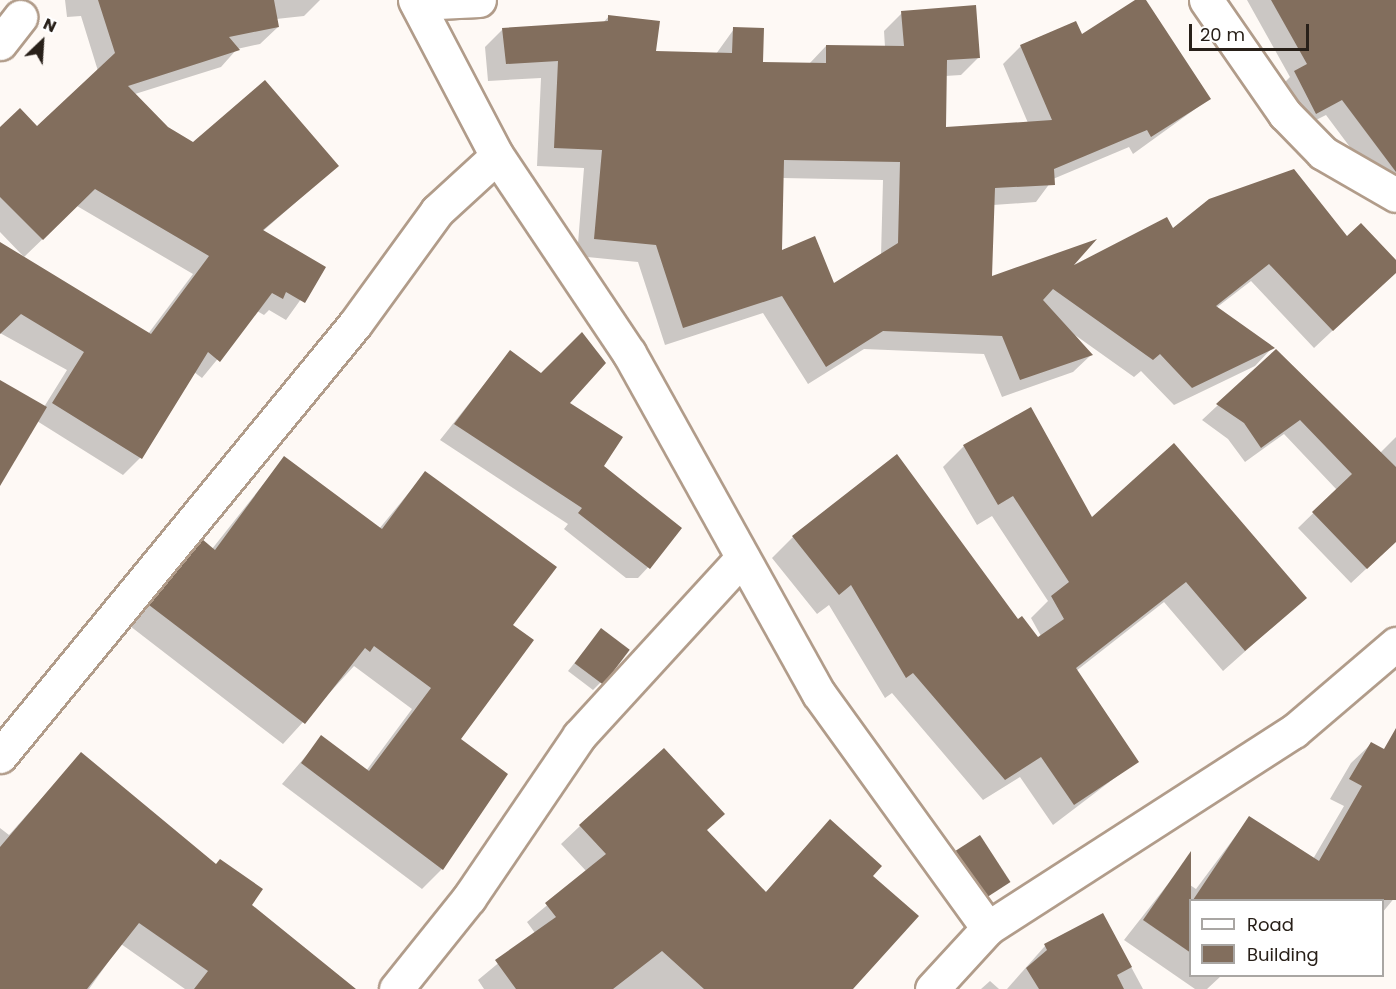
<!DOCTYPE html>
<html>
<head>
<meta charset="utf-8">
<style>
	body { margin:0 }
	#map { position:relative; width:1396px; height:989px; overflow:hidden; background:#fef9f5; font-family:Poppins,sans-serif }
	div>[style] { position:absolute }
	.shadow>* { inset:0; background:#0003; transform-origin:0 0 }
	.building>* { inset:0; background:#826e5d; transform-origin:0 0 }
	.roads { filter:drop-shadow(2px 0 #b19c8a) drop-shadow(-2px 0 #b19c8a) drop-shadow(0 2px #b19c8a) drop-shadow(0 -2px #b19c8a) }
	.street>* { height:33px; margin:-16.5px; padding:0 16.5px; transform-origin:16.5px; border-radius:16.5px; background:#fff }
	span { translate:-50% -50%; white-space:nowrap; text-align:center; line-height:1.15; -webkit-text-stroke:4.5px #fff; paint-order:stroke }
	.legend { position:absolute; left:1189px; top:899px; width:195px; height:78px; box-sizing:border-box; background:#fff; border:2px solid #a9a6a3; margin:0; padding:8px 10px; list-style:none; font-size:18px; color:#282019 }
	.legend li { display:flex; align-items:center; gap:12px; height:30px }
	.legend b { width:30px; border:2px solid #a9a6a3 }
	.north { position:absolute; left:12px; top:12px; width:60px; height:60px; -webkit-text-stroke:4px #fff; paint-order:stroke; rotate:25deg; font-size:16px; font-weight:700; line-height:24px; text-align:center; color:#282019 }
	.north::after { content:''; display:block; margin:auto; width:21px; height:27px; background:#282019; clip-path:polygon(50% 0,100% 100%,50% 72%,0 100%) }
	.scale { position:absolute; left:1189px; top:24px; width:120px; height:27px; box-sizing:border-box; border:3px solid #282019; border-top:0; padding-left:8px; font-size:18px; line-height:21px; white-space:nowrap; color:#282019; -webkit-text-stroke:4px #fff; paint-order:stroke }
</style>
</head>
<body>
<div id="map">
	<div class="shadow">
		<i style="clip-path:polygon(65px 0,320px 0,304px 16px,276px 19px,278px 27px,260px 44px,237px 49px,221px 67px,135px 94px,167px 129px,193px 143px,337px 166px,263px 231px,324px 267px,286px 320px,269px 310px,264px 315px,257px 311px,202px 378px,194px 372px,140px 458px,123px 475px,37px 421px,0 483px,0 382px,44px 407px,67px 370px,0 333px,0 260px,148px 334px,193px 274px,77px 206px,24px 257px,0 232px,0 129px,37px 128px,98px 71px,81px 16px,67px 17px)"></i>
		<i style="clip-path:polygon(evenodd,1138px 0,1145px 0,1209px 99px,1133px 154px,1129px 147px,1053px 179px,1036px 202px,993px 205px,991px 278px,1068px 269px,1172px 230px,1347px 239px,1396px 262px,1396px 271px,1314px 348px,1251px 281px,1216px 308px,1272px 348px,1255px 366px,1174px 405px,1141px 371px,1134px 377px,1075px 335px,1091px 355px,1073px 372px,1002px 397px,984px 354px,864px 349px,808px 384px,763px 313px,665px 345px,638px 262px,577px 256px,584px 168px,537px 166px,541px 78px,488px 81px,485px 47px,503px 29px,603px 23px,609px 16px,654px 53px,716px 54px,734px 29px,761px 64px,809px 64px,826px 46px,885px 47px,884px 31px,902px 13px,979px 57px,961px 75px,945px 76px,944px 129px,1028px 123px,1003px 64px,1021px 46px,1082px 37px,1138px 0,782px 178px,883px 180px,881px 256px,833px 285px,781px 252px,782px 178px)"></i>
		<i style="clip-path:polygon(1247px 0,1396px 0,1396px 188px,1382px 190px,1326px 115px,1300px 128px,1279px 88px,1290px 77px)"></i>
		<i style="clip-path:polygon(1276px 351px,1380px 453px,1396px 437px,1396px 541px,1351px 583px,1298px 528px,1337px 490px,1284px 434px,1245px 462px,1228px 439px,1202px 420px)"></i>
		<i style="clip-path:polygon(510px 352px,568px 404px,653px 562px,638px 578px,626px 578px,564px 529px,568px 524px,440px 440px)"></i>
		<i style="clip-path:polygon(964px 446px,1092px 519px,1305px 598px,1223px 671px,1164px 602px,1076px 671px,1137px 761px,1053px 825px,1020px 777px,983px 800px,892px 693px,885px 698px,829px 605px,817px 614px,772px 558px,793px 537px,1018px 621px,1037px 639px,1041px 636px,1031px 618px,1048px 601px,992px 516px,977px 525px,943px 467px)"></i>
		<i style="clip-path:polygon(284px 458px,379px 529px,425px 473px,511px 626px,459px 739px,442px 869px,422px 889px,282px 784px,322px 737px,366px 771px,412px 709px,354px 666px,283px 744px,130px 626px,203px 541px,212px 549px)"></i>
		<i style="clip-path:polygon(601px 630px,601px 682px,593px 690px,568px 671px)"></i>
		<i style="clip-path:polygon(1371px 744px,1396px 758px,1396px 896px,1382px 913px,1382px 900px,1190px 900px,1190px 976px,1221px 976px,1207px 989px,1195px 989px,1124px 940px,1175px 875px,1196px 889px,1249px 818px,1313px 859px,1344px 806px,1330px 799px,1351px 763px)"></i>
		<i style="clip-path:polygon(81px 754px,250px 905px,341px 989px,185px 989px,121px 944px,89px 989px,0 989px,0 828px,9px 835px)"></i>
		<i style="clip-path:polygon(580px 826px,706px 831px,765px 893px,812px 840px,871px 876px,851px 989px,484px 989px,478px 980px,535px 933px,527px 922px,587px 872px,561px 844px)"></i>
		<i style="left:979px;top:837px;width:54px;height:49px;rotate:57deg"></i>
		<i style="clip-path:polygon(1103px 915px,1143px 989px,1007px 989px,1045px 946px)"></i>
		<i style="clip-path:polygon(990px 981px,999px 989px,981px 989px)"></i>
	</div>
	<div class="building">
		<i style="clip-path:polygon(98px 0,274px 0,279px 27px,229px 37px,240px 50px,128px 86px,168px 127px,193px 142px,265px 80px,339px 166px,263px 230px,326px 267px,305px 303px,286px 292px,283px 299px,272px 293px,220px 362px,208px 352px,142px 459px,52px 403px,84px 352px,21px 314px,0 334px,0 242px,151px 334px,209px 256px,95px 189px,43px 240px,0 197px,0 127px,20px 108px,37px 126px,115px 53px)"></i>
		<i style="clip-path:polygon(evenodd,1135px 0,1146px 0,1211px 99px,1151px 137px,1147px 130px,1054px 169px,1055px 185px,995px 188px,992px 276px,1097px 239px,1074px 265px,1167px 217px,1173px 228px,1209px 199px,1294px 169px,1347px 236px,1361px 223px,1396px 260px,1396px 273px,1333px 331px,1269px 264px,1216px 306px,1275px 348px,1192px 388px,1160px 354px,1153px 360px,1053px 289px,1043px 300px,1093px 355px,1020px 380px,1002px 336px,883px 331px,826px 367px,782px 296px,683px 328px,656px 245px,594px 239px,602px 150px,554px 148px,558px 61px,506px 64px,502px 28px,608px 21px,608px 15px,660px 21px,656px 51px,732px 53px,733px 27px,764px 28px,763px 62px,826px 63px,826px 45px,904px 46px,901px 11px,976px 5px,980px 58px,947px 60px,946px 127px,1052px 120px,1020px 45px,1076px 21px,1082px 34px,1135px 0,784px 160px,900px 162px,898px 243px,834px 283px,815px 236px,782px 250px,784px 160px)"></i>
		<i style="clip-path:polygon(1271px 0,1396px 0,1396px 172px,1342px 100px,1316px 114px,1294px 71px,1307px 64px)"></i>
		<i style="clip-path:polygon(582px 332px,606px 363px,570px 403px,623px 437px,604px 466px,682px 528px,650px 569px,578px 513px,582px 508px,454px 424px,510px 350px,541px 373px)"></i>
		<i style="clip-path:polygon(1276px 349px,1396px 467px,1396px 542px,1367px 569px,1312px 512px,1352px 474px,1300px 420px,1261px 448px,1244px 423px,1216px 404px)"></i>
		<i style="clip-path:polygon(0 380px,47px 407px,0 486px)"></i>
		<i style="clip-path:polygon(1031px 407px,1092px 517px,1174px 443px,1307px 598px,1245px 651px,1186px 582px,1076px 668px,1139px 762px,1074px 805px,1041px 757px,1005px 780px,913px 673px,906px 678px,851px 585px,839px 595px,792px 536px,897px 454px,1018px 619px,1022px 616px,1038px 637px,1064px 619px,1051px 596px,1069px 582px,1013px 496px,998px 505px,963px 445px)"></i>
		<i style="clip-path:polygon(284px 456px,382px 529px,425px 471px,557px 567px,513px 625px,534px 640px,461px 739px,508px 774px,443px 870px,301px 763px,321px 735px,369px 771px,431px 688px,374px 646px,370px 652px,365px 648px,305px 724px,149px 605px,202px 539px,215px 550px)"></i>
		<i style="left:601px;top:628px;width:36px;height:44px;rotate:37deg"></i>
		<i style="clip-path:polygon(1396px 728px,1396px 900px,1193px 900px,1249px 816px,1319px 861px,1362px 786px,1349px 779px,1371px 742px,1384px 749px)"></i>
		<i style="clip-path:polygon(664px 748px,725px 814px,707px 830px,766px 892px,830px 819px,882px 866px,873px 876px,919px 916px,853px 989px,704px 989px,662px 951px,613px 989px,516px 989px,495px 960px,556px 917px,545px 903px,606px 854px,579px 825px)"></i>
		<i style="clip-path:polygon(81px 752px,216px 864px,220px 859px,263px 889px,252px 905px,356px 989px,194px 989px,208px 971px,139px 923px,87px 989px,0 989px,0 847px)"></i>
		<i style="left:980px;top:835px;width:56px;height:29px;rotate:57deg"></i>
		<i style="clip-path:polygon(1191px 851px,1191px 953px,1143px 920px)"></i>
		<i style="clip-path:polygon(1103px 913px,1132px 967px,1117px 975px,1124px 989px,1039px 989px,1026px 968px,1047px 950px,1044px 944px)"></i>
	</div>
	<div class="roads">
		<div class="street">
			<i style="left:415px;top:0;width:176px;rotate:62.3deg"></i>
			<i style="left:497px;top:156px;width:237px;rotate:56.2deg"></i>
			<i style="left:629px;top:353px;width:390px;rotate:60.9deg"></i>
			<i style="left:819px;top:694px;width:289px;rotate:54.2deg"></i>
			<i style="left:1206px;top:0;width:139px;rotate:55.3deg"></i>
			<i style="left:1285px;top:114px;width:54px;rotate:45.7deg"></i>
			<i style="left:1323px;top:153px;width:84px;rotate:29.9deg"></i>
			<i style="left:417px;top:3px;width:62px;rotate:-2.8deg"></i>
			<i style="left:0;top:43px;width:33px;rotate:-52deg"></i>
			<i style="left:0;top:756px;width:559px;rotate:-50.59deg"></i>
			<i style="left:355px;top:324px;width:140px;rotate:-54deg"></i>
			<i style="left:437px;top:211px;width:81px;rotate:-42.5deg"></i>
			<i style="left:396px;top:989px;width:117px;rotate:-51.3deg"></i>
			<i style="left:469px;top:898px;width:196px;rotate:-55.8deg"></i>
			<i style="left:579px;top:736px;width:239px;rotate:-47.5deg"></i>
			<i style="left:932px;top:989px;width:83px;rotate:-47.4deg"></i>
			<i style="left:988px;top:928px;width:364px;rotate:-32.8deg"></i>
			<i style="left:1294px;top:731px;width:134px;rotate:-40.5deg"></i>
		</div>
	</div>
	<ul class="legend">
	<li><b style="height:8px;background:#fff"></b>Road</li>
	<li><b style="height:16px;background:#826e5d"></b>Building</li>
	</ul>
	<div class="north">N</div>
	<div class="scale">20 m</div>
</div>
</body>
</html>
